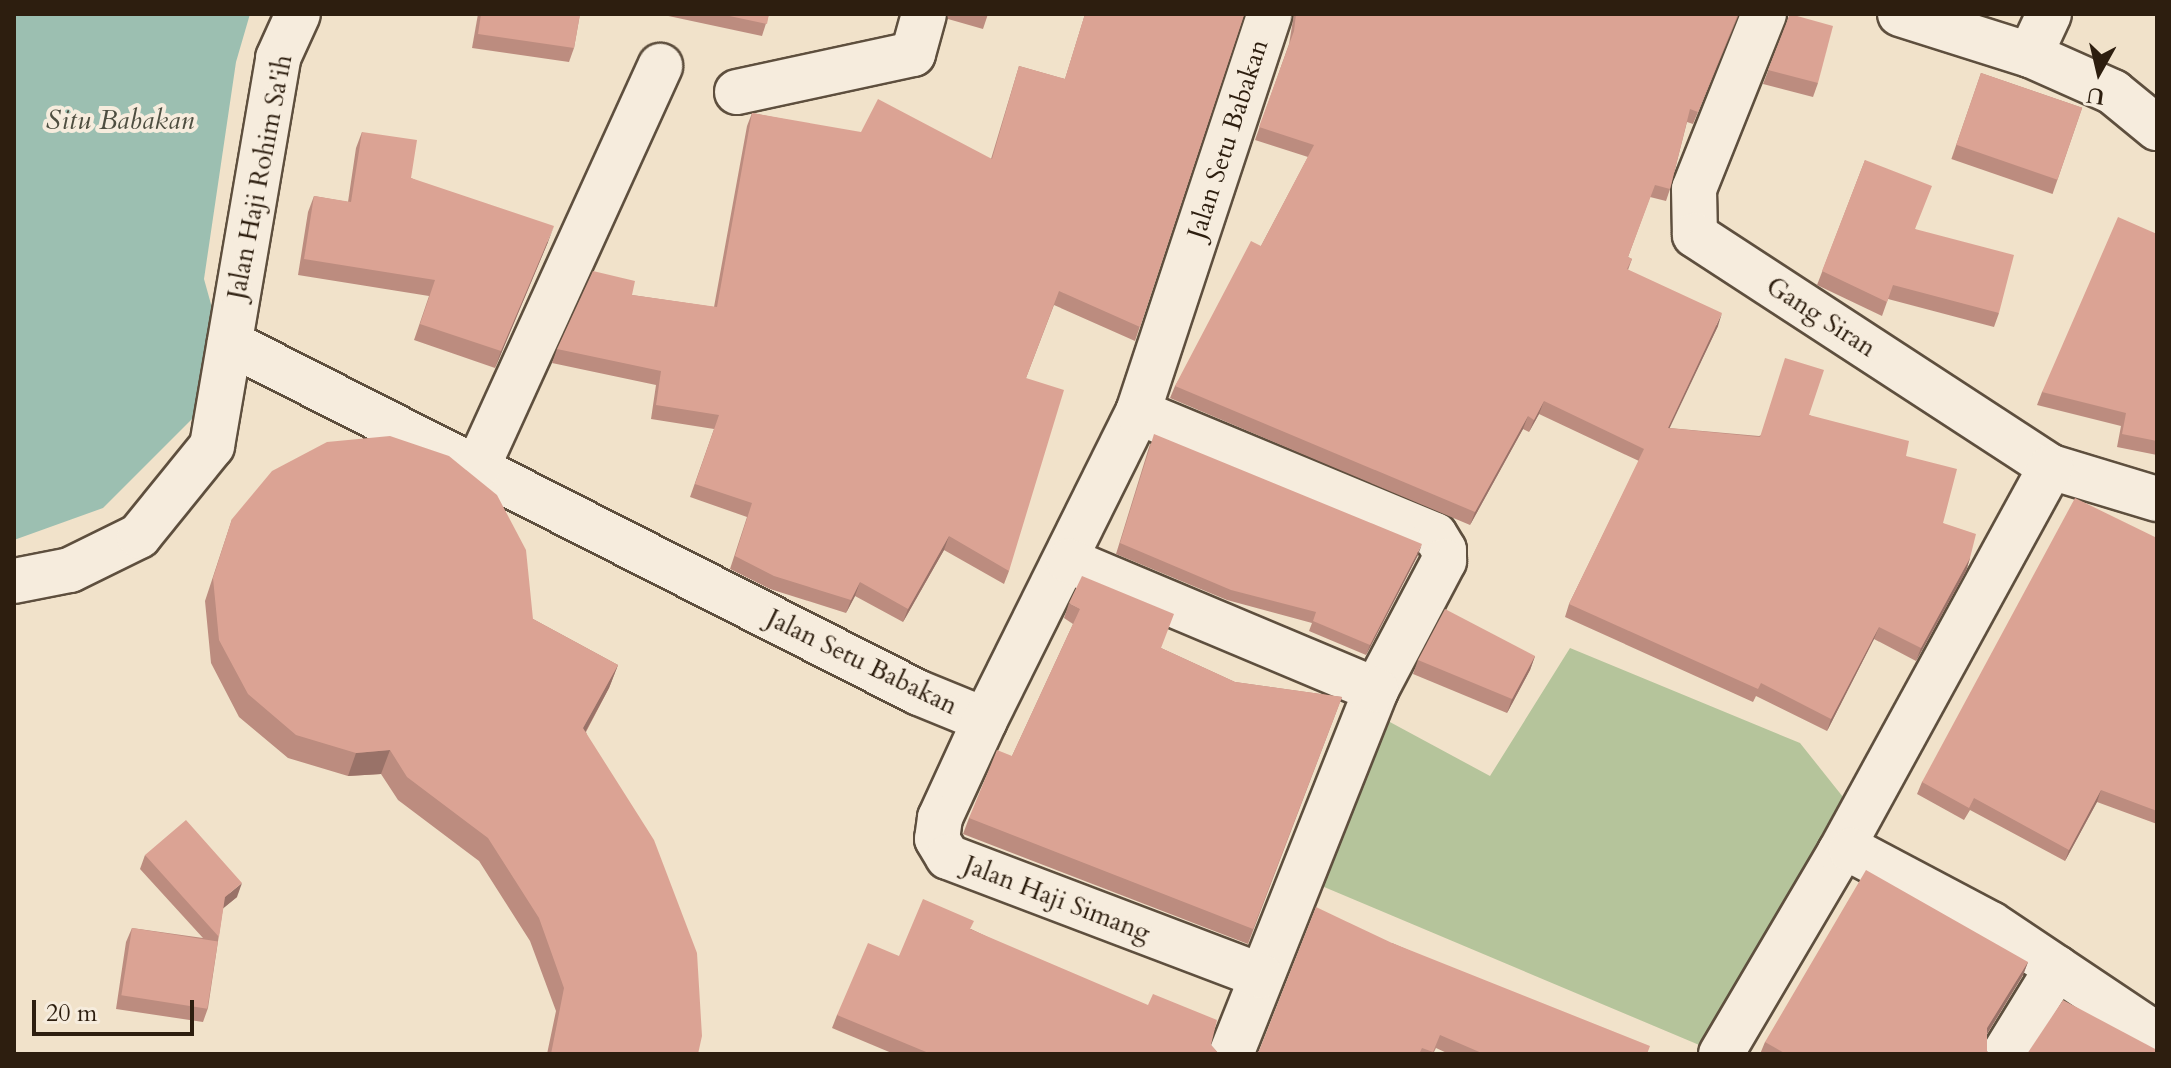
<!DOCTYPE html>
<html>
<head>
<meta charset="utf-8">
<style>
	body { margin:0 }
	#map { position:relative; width:2171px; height:1068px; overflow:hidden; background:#f1e2ca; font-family:Cardo,serif }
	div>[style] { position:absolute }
	.green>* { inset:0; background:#b5c49b }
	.water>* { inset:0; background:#9cbfb1 }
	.roads { filter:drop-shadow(2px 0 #5e4f3e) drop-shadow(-2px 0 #5e4f3e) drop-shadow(0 2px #5e4f3e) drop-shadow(0 -2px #5e4f3e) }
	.minor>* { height:44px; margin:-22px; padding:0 22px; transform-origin:22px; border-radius:22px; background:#f6ecdd }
	.wall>* { inset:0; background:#bc8c7f; transform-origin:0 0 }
	.shaded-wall>* { inset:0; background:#997268 }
	.building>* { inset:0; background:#dba394; transform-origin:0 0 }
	span { translate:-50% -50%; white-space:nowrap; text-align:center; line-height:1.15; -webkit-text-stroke:8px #f6ecdd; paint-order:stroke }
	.street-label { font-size:26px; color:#2d1e0f }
	.water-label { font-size:28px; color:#4e4e40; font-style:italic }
	.frame { position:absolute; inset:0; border:16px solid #2d1e0f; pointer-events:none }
	.north { position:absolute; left:2059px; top:32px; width:80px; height:80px; -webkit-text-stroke:6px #f6ecdd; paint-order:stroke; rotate:188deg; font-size:22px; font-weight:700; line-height:32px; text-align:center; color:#2d1e0f }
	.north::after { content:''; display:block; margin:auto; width:28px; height:36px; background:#2d1e0f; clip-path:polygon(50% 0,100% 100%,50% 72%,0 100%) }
	.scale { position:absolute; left:32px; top:1000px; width:162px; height:36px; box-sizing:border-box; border:4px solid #2d1e0f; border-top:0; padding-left:10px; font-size:24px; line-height:28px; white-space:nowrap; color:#2d1e0f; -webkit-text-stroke:6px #f6ecdd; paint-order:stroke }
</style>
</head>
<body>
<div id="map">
	<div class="green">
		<i style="clip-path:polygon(1570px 648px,1800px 743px,1843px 797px,1704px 1047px,1317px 884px,1388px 721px,1490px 776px)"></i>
	</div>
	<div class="water">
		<i style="clip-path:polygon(14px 14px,250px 14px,236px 62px,204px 279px,224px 351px,215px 396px,103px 508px,14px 540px)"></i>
	</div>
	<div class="roads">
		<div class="minor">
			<i style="left:1764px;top:14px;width:188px;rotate:111.8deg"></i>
			<i style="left:1694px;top:189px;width:46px;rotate:88.8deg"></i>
			<i style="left:1695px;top:235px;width:425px;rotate:33.1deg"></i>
			<i style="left:2051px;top:467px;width:111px;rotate:16.8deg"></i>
			<i style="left:1900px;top:14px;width:136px;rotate:17.5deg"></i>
			<i style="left:2030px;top:55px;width:91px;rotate:24deg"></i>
			<i style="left:2113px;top:92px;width:57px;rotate:39.3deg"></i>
			<i style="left:2030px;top:55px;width:45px;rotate:-65.1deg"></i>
			<i style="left:737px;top:92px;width:180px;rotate:-12.2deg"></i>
			<i style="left:913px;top:54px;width:41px;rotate:-74.6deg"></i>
			<i style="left:230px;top:343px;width:773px;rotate:26.93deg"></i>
			<i style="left:919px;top:693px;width:71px;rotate:22.2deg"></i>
			<i style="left:985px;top:720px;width:344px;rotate:-63.6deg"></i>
			<i style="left:1138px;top:412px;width:419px;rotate:-71.7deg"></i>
			<i style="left:1138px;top:412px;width:321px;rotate:22.5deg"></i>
			<i style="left:1435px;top:535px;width:17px;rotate:59deg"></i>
			<i style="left:1444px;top:550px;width:11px;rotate:90deg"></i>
			<i style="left:1444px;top:561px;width:146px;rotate:117.8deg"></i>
			<i style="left:1376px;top:690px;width:392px;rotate:111.7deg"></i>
			<i style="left:477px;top:468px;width:442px;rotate:-65.5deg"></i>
			<i style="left:1069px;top:561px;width:333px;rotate:22.8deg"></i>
			<i style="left:14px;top:581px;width:57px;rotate:-11.1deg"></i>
			<i style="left:70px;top:570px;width:77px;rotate:-26.2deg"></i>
			<i style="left:139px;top:536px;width:116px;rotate:-51deg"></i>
			<i style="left:212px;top:446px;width:394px;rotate:-80.3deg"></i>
			<i style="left:278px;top:58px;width:48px;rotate:-65.6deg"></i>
			<i style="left:985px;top:720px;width:108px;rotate:114.7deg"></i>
			<i style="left:940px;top:818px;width:21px;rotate:98deg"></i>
			<i style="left:937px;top:839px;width:21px;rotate:59deg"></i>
			<i style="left:948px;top:857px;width:335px;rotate:20.8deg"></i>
			<i style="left:1840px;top:852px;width:439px;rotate:-61.3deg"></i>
			<i style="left:1721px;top:1054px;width:234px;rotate:-59.5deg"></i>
			<i style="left:1840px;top:852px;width:11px;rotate:-10deg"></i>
			<i style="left:1851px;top:850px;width:158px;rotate:27.9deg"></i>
			<i style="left:1991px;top:924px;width:200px;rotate:33.8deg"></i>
			<i style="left:2004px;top:1054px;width:101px;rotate:-58.4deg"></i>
		</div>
	</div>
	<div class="wall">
		<i style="clip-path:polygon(478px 14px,580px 14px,574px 48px,569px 62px,472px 48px)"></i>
		<i style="clip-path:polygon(659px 14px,769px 14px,762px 36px)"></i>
		<i style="clip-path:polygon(947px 14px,988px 14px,983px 29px,948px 19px)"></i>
		<i style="clip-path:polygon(1085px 14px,1240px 14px,1244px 15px,1135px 341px,1054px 305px,1026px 378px,1009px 571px,1004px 584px,944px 550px,903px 622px,855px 596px,846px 613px,770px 589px,730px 569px,747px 517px,690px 497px,714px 429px,651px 419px,656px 385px,552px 363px,557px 349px,632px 295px,714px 307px,747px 126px,752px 113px,991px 159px,1019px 66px,1065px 79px)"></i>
		<i style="clip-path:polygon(1294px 14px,1739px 14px,1693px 124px,1687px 122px,1670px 189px,1666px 201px,1650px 197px,1628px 257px,1632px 259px,1628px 270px,1718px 326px,1669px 428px,1759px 436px,1809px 415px,1906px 456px,1943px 523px,1970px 558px,1966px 571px,1916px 661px,1874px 639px,1827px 731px,1756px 696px,1753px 702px,1565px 617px,1569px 604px,1639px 461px,1539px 414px,1529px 432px,1523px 429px,1470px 525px,1170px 398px,1175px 386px,1261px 246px,1308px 157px,1255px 140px,1289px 44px)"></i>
		<i style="clip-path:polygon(1790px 14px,1818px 83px,1813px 97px,1763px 84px)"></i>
		<i style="left:1981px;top:73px;width:107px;height:91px;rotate:19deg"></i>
		<i style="clip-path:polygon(362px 132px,411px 178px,548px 242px,495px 368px,414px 340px,429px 296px,298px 275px,308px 212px,314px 196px,348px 202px,356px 148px)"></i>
		<i style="clip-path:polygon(1865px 160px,1915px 229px,1999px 313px,1994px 327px,1888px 299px,1882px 316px,1817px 285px)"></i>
		<i style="clip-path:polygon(2157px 234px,2157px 455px,2117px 447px,2121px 426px,2037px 405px,2042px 392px)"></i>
		<i style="clip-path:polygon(1150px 444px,1418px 555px,1366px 655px,1309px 631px,1312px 623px,1227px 600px,1116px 554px)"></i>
		<i style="clip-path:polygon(232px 519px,533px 619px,618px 665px,609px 688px,586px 732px,698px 1054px,547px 1054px,556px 1011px,530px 941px,479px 861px,398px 800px,381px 774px,348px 776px,288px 758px,239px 717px,211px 663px,205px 601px)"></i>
		<i style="clip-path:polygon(2157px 538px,2157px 824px,2097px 802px,2065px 861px,1970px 810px,1964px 820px,1917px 794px,1922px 782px)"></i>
		<i style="clip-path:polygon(1069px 603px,1161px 648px,1235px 682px,1342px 697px,1248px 944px,963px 834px,969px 818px,1012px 756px,1073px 624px,1064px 618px)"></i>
		<i style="clip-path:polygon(1535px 656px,1530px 670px,1507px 713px,1413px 674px,1418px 660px)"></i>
		<i style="clip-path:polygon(145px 855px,237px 897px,223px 908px,208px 1008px,203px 1022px,116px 1009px,126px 942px,132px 928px,203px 938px,140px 869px)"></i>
		<i style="clip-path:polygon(971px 929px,1211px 1045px,1219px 1054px,894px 1054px,832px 1028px,837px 1015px,899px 956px)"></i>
		<i style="clip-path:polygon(1392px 943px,1647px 1054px,1449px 1054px,1436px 1048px,1433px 1054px,1255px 1054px)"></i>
		<i style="clip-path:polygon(2028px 962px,2023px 975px,1987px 1034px,1987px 1051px,1989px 1054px,1760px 1054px,1765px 1042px)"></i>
	</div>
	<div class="shaded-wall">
		<i style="clip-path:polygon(554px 226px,548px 242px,495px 368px,501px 351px)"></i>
		<i style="clip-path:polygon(1722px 313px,1718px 326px,1664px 440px,1668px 428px)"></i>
		<i style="clip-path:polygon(1544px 401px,1539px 414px,1529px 432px,1534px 420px)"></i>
		<i style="clip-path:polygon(1528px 416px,1523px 429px,1470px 525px,1475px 512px)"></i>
		<i style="clip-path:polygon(949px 536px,944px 550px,903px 622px,908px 609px)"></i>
		<i style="clip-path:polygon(1422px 544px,1418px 555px,1366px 655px,1370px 645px)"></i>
		<i style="clip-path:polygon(1970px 558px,1966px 571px,1916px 661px,1921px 648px)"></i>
		<i style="clip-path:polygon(860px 582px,855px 596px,846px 613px,851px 600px)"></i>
		<i style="clip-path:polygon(1879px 627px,1874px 639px,1827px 731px,1831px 719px)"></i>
		<i style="clip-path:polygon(1535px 656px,1530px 670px,1507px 713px,1512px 699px)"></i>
		<i style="clip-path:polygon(618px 665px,609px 688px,575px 751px,583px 728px)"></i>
		<i style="clip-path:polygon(390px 750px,381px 774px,348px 776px,356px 753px)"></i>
		<i style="clip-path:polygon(2101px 790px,2097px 802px,2065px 861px,2069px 850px)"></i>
		<i style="clip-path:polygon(242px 883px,237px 897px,220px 911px,225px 897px)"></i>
		<i style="clip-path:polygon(2028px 962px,2023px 975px,1982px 1042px,1987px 1028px)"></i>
	</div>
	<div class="building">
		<i style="clip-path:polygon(481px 14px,580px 14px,574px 48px,478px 34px)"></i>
		<i style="clip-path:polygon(720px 14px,769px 14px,767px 24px)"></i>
		<i style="clip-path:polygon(1085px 14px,1240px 14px,1244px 15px,1140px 327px,1059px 291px,1026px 378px,1064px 390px,1009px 571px,949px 536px,908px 609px,860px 582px,851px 600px,774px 576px,735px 556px,752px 503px,695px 484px,719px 415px,656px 405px,661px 371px,557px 349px,593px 271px,635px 281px,632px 295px,717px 307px,752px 113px,861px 132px,878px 99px,992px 159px,1019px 66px,1065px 79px)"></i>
		<i style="clip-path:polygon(1296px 14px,1738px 14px,1698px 112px,1690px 109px,1670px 189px,1655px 185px,1628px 257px,1632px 259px,1627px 269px,1722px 313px,1668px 428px,1760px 437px,1785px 358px,1824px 370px,1809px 415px,1909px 441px,1906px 456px,1957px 469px,1943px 523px,1976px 534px,1970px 558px,1921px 648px,1879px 627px,1831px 719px,1761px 683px,1758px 689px,1569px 604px,1644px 449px,1544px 401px,1534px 420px,1528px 416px,1475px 512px,1175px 386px,1251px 241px,1261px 246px,1314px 145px,1259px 127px,1294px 31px)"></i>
		<i style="clip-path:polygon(1790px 14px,1833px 26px,1818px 83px,1768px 70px)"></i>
		<i style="left:1981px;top:73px;width:107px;height:76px;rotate:19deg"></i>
		<i style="clip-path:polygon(362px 132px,417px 140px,411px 178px,554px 226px,501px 351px,420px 324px,435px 280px,304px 259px,314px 196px,351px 202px)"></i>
		<i style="clip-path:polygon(1865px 160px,1932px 186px,1915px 229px,2014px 255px,1999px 313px,1893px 285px,1887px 302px,1822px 271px)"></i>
		<i style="clip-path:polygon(2118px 217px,2157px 234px,2157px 441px,2122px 434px,2126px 413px,2042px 392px)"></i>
		<i style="clip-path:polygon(1154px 434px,1422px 544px,1370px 645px,1313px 621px,1316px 612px,1231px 590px,1120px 543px)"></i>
		<i style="clip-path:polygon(390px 436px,449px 456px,497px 495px,526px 550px,533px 619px,618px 665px,583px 728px,654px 840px,697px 953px,702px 1036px,698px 1054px,551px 1054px,564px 988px,539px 918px,488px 838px,407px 777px,390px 750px,356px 753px,296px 735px,248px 694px,219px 640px,213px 578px,232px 519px,272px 471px,327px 442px)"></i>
		<i style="clip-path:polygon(2075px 498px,2157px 538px,2157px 811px,2101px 790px,2069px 850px,1974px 798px,1969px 808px,1922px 782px)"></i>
		<i style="clip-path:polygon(1082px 576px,1174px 614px,1161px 648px,1235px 682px,1342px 697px,1253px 929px,969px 818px,997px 750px,1012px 756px,1080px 609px,1069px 603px)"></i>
		<i style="clip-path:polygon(1445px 609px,1535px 656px,1512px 699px,1418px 660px)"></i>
		<i style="clip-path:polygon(186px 820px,242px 883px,225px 897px,219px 937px,145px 855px)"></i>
		<i style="clip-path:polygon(1866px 870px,2028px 962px,1987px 1028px,1987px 1051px,1989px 1054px,1786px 1054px,1765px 1042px)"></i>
		<i style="clip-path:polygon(923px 899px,974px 921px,970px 929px,1148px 1005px,1153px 994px,1217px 1020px,1211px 1045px,1219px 1054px,931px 1054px,837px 1015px,868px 943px,899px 956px)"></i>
		<i style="clip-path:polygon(1316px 907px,1392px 943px,1650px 1046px,1647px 1054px,1484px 1054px,1440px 1035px,1433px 1052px,1422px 1048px,1419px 1054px,1255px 1054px,1259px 1051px)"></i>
		<i style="left:132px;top:928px;width:87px;height:68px;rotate:9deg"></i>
		<i style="clip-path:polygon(2063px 1000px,2157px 1050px,2157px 1054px,2027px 1054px)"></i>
	</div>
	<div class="street-label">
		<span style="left:1228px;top:139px;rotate:-72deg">Jalan Setu Babakan</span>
		<span style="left:260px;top:177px;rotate:-79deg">Jalan Haji Rohim Sa'ih</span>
		<span style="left:1821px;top:317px;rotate:33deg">Gang Siran</span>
		<span style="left:862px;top:662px;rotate:26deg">Jalan Setu Babakan</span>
		<span style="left:1057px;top:899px;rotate:21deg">Jalan Haji Simang</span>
	</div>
	<div class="water-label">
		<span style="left:120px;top:120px">Situ Babakan</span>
	</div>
	<div class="frame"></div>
	<div class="north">U</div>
	<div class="scale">20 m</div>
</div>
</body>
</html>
